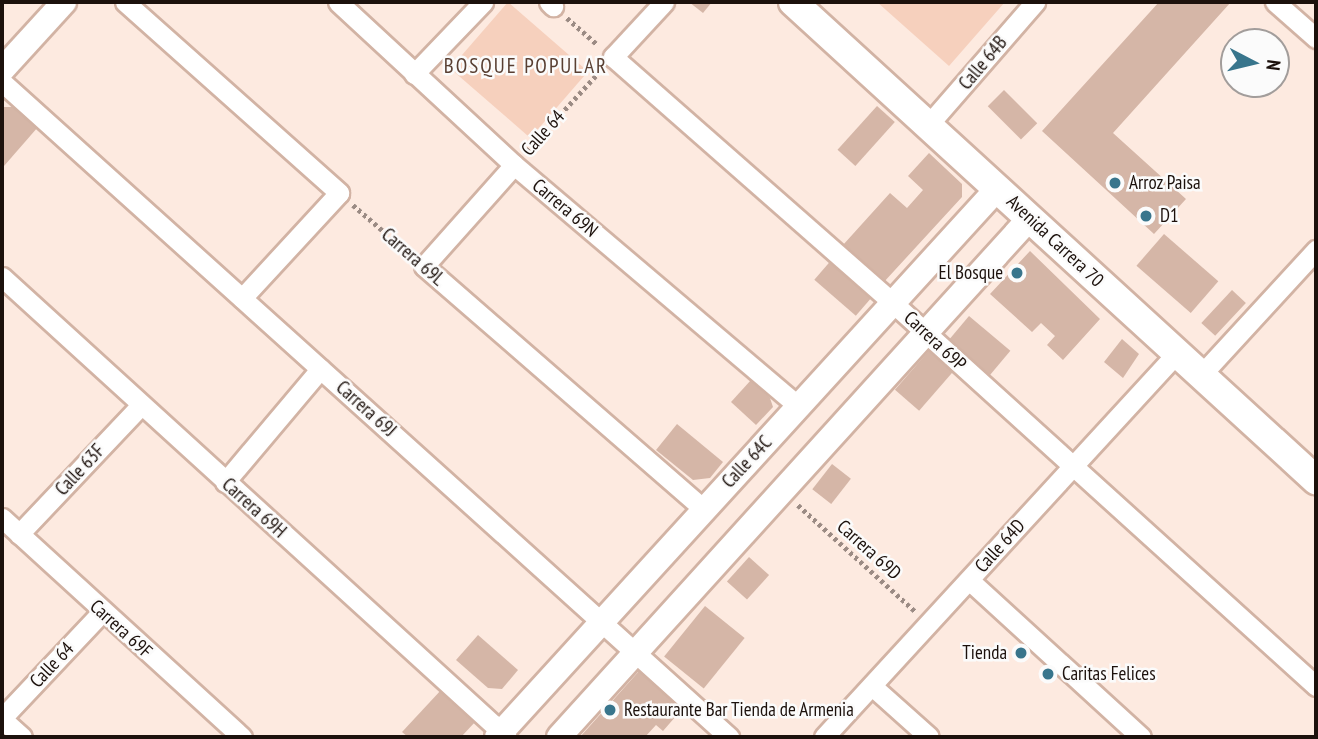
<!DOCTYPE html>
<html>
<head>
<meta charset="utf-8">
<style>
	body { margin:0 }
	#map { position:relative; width:1318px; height:739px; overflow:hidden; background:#fdeae0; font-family:"PT Sans Narrow",sans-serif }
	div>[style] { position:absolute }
	.green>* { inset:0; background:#f6d0bd; transform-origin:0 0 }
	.building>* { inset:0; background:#d5b6a7; transform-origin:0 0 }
	.path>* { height:4.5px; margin-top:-2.25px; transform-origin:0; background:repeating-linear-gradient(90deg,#9b8b84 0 3.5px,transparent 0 7px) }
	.roads { filter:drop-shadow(2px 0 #d2b3a4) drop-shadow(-2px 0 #d2b3a4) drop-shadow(0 2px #d2b3a4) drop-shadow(0 -2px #d2b3a4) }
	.minor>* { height:19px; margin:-9.5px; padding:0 9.5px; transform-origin:9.5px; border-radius:9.5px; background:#fff }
	.tertiary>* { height:24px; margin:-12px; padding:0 12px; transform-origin:12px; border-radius:12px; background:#fff }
	.secondary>* { height:28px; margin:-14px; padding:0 14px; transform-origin:14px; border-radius:14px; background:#fff }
	.dots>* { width:19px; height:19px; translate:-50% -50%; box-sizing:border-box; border:4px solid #fbfbfb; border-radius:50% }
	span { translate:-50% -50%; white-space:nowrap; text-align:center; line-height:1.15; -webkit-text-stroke:5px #fbfbfb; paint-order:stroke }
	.street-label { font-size:19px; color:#1c110c }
	.poi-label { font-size:19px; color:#1c110c }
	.left { translate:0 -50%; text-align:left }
	.right { translate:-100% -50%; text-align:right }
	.neighbourhood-label { font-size:21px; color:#593f32; letter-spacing:2px }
	.frame { position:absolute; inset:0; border:4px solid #1c110c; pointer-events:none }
	.north { position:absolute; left:1220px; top:28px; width:70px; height:70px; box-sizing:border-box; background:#fbfbfb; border:2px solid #a29d9b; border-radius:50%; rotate:97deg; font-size:19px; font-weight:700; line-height:28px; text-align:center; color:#1c110c }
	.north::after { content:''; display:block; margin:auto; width:24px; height:32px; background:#38758c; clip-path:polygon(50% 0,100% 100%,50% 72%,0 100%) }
</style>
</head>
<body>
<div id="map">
	<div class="green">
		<i style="left:508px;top:2px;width:106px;height:88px;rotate:41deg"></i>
		<i style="clip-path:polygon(877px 2px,1005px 2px,949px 66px)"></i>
	</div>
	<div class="building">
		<i style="clip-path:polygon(689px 2px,712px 2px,703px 13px)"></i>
		<i style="clip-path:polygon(1159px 2px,1231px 2px,1113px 133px,1186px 199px,1154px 234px,1042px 131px)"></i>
		<i style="left:1004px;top:90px;width:47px;height:23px;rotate:45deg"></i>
		<i style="left:877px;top:106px;width:24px;height:59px;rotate:42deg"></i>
		<i style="clip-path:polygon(2px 107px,15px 107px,38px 127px,4px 166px)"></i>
		<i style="clip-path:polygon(929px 153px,962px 184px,962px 197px,883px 283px,843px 245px,890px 193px,907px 208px,923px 190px,908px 176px)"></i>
		<i style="left:1164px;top:234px;width:72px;height:42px;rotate:41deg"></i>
		<i style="clip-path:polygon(1030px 251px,1100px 319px,1063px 360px,1047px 345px,1055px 336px,1041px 323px,1032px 332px,990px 294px)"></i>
		<i style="left:834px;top:257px;width:55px;height:30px;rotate:41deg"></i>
		<i style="left:1232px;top:290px;width:19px;height:45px;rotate:43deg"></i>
		<i style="left:969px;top:316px;width:54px;height:33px;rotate:40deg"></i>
		<i style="clip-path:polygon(1122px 339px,1139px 354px,1123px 378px,1104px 362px)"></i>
		<i style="left:933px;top:346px;width:32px;height:58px;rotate:41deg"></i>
		<i style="clip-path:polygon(751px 380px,770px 398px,773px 407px,756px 425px,731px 402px)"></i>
		<i style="clip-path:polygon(677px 424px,723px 462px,710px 478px,693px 480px,656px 450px)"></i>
		<i style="left:832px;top:464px;width:24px;height:32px;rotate:38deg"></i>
		<i style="left:749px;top:557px;width:27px;height:33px;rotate:42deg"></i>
		<i style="left:705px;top:606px;width:51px;height:65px;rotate:39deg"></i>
		<i style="clip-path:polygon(478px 635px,518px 670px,502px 689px,488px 688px,456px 660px)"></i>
		<i style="clip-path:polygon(640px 670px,683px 708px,663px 731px,656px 725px,645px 737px,580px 737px)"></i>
		<i style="clip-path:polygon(442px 689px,476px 721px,461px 737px,408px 737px,402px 732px)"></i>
	</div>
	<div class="path">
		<i style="left:567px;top:18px;width:41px;rotate:41.1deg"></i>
		<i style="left:527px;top:151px;width:110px;rotate:-47.6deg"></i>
		<i style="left:353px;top:205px;width:75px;rotate:40.7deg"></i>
		<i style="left:798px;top:505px;width:159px;rotate:42.2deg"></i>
	</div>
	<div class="roads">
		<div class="minor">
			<i style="left:125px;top:2px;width:287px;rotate:41.7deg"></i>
			<i style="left:339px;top:193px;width:143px;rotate:132.7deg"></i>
			<i style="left:338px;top:2px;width:240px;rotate:42.8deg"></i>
			<i style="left:514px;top:165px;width:372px;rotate:40.3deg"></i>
			<i style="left:549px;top:2px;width:6px;rotate:45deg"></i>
			<i style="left:664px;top:2px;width:75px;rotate:132.8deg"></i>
			<i style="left:613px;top:57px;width:373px;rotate:41.3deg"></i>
			<i style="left:893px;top:303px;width:571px;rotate:42.16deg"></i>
			<i style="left:1275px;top:2px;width:55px;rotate:41.3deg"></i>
			<i style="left:414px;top:74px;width:100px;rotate:-46.2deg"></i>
			<i style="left:2px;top:82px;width:979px;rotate:42.02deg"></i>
			<i style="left:929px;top:124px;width:162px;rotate:-49deg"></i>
			<i style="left:514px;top:165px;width:135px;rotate:131.7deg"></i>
			<i style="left:424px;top:266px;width:371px;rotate:41deg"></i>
			<i style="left:2px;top:277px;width:683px;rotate:42.33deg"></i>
			<i style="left:1201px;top:375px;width:170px;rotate:-47.4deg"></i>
			<i style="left:225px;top:482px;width:148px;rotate:-49.9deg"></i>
			<i style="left:2px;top:518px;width:325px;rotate:42.4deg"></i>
			<i style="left:19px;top:534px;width:178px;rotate:-46.6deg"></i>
			<i style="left:969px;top:580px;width:233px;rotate:42.4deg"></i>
			<i style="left:872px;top:686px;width:76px;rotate:41.8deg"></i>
			<i style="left:2px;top:718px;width:146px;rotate:-46.7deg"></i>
			<i style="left:2px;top:719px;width:27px;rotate:42deg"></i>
			<i style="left:824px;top:737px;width:520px;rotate:-47.42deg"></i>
		</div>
		<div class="tertiary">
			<i style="left:2px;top:70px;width:92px;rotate:-47.6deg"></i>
			<i style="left:497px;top:737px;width:743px;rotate:-47.62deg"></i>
			<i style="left:559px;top:737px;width:701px;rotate:-47.78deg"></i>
		</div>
		<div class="secondary">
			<i style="left:793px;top:2px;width:709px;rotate:42.43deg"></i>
		</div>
	</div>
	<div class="dots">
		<i style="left:1115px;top:183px;background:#38758c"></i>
		<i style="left:1146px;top:216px;background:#38758c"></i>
		<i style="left:1017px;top:273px;background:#38758c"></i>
		<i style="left:1021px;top:653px;background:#38758c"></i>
		<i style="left:1048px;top:674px;background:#38758c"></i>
		<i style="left:610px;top:710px;background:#38758c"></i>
	</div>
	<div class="street-label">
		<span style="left:983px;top:63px;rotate:-50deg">Calle 64B</span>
		<span style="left:543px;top:133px;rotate:-48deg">Calle 64</span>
		<span style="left:565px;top:208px;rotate:40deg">Carrera 69N</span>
		<span style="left:1055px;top:241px;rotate:43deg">Avenida Carrera 70</span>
		<span style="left:413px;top:257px;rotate:41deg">Carrera 69L</span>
		<span style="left:935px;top:341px;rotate:43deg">Carrera 69P</span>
		<span style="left:366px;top:409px;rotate:42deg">Carrera 69J</span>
		<span style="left:747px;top:462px;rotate:-47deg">Calle 64C</span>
		<span style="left:80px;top:470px;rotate:-47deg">Calle 63F</span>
		<span style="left:254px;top:508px;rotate:42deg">Carrera 69H</span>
		<span style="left:1000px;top:546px;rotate:-48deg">Calle 64D</span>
		<span style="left:869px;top:550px;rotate:42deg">Carrera 69D</span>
		<span style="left:121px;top:629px;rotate:42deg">Carrera 69F</span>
		<span style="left:52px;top:665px;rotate:-47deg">Calle 64</span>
	</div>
	<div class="poi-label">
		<span class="left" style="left:1129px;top:183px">Arroz Paisa</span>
		<span class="left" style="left:1160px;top:216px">D1</span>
		<span class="right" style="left:1003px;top:273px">El Bosque</span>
		<span class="right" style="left:1007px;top:653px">Tienda</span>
		<span class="left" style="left:1062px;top:674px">Caritas Felices</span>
		<span class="left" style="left:624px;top:710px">Restaurante Bar Tienda de Armenia</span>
	</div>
	<div class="neighbourhood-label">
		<span style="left:526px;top:66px">BOSQUE POPULAR</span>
	</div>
	<div class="frame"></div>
	<div class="north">N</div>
</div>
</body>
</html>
